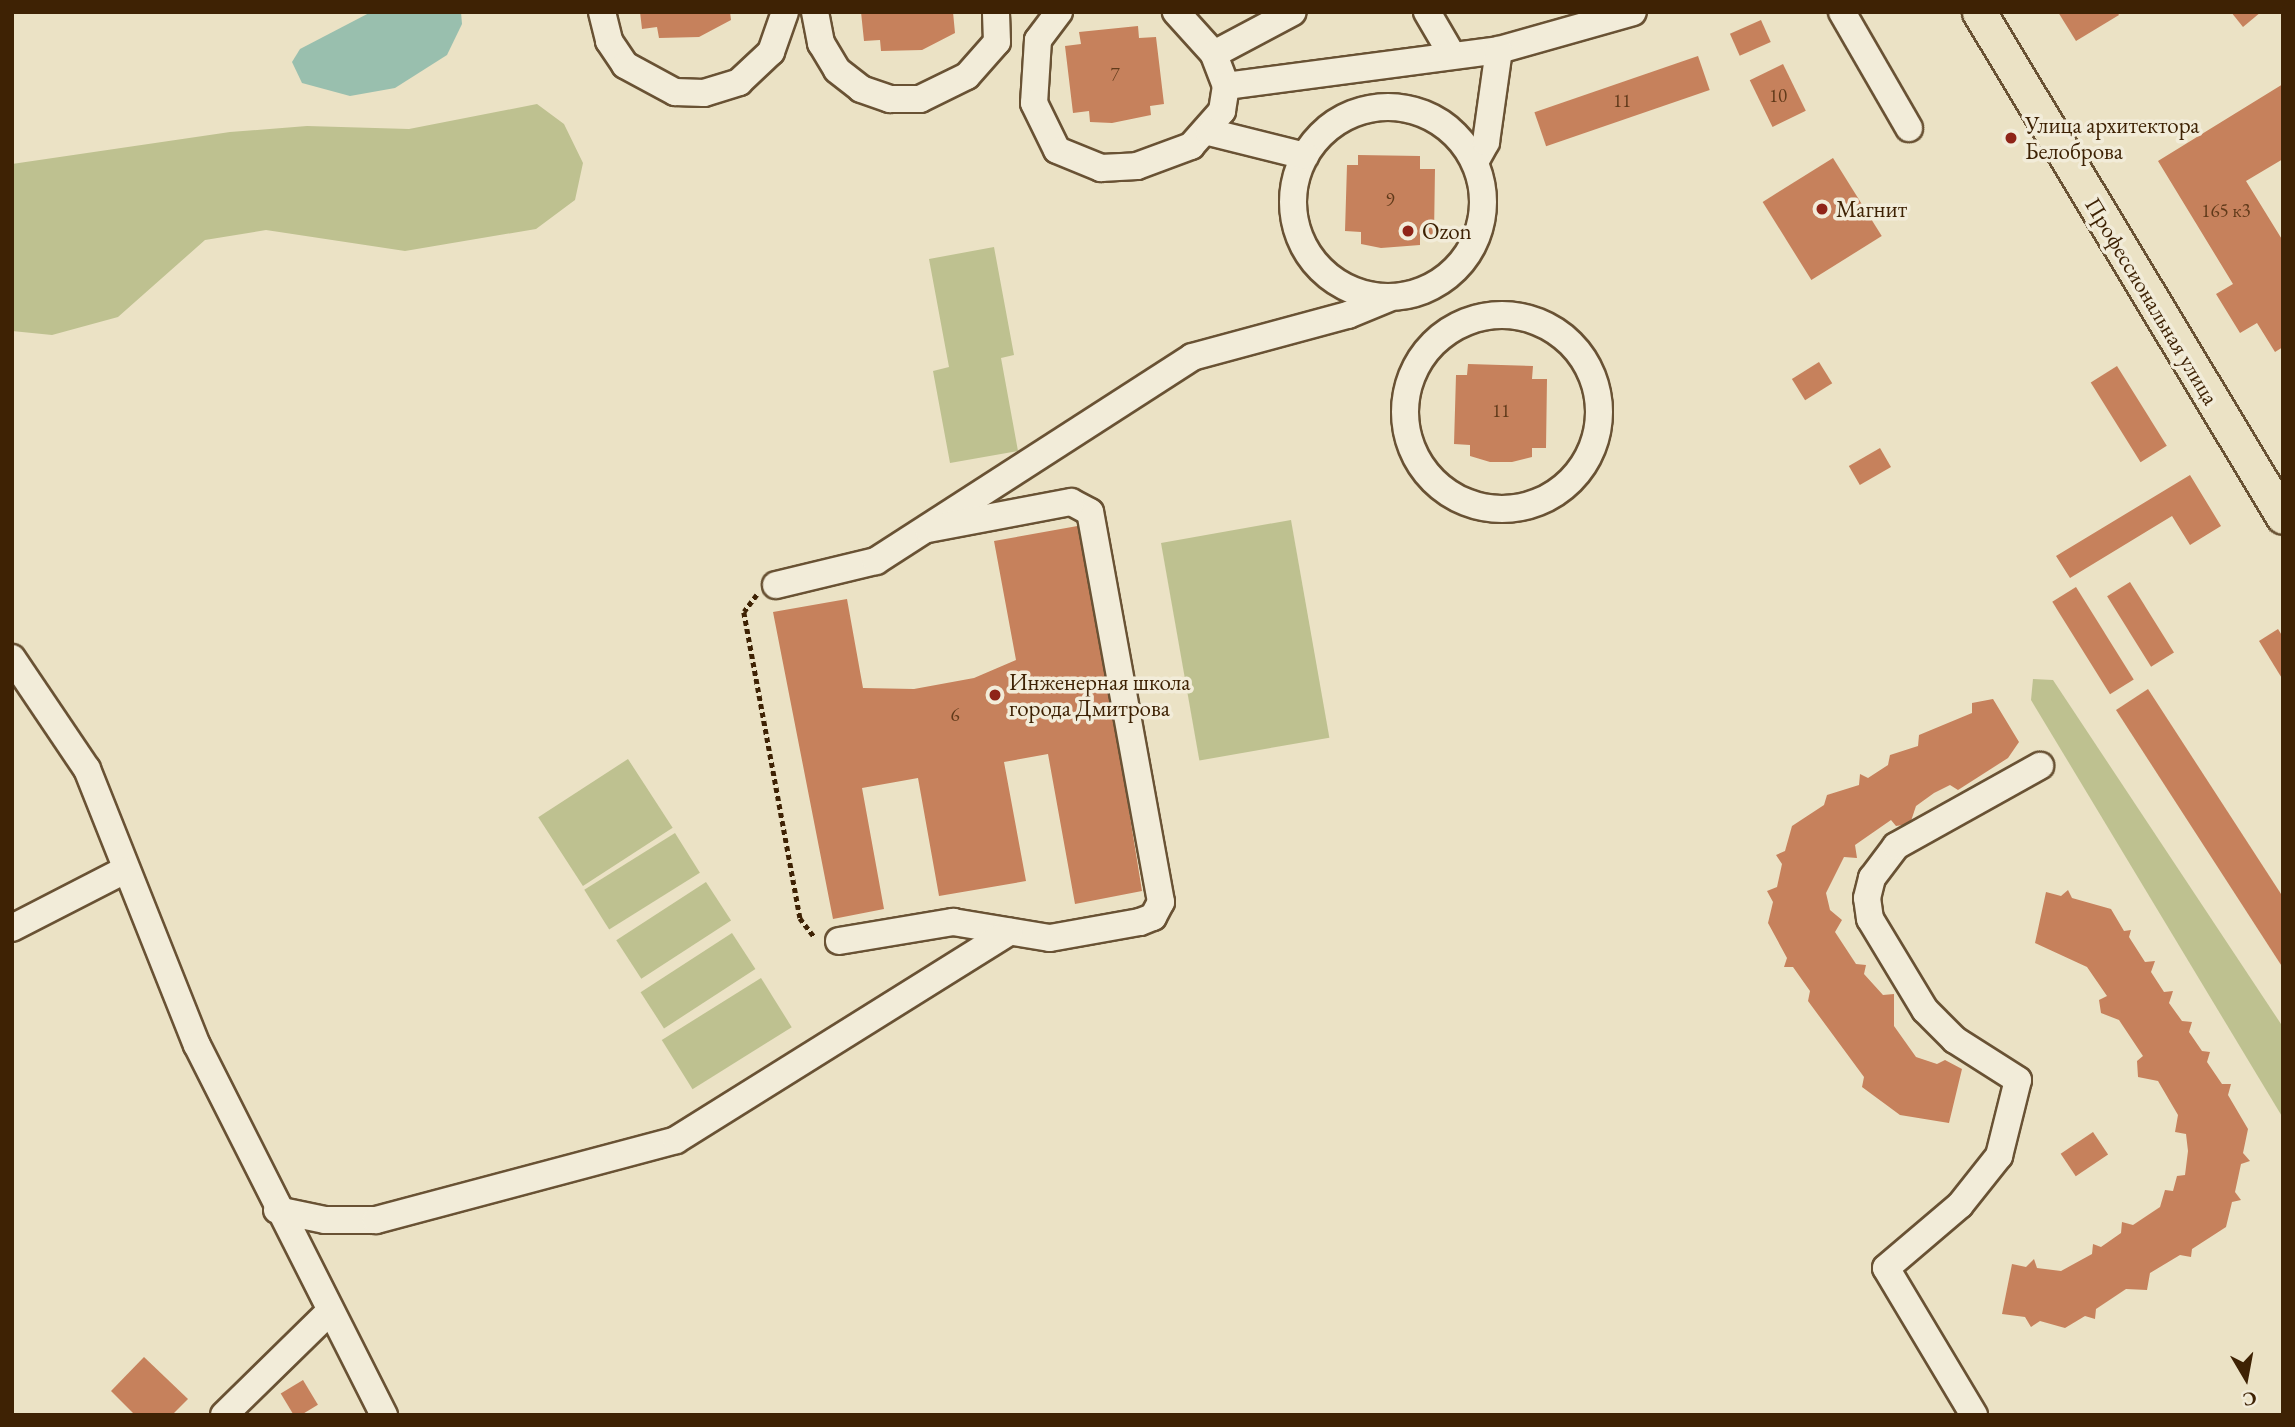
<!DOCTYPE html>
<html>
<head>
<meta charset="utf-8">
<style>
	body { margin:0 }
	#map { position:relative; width:2295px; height:1427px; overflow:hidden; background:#ebe2c5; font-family:"EB Garamond",serif }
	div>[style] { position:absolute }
	.green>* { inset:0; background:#bec190; transform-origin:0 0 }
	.water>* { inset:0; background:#99bfae }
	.building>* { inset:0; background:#c6815c; transform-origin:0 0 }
	.path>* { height:4.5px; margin-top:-2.25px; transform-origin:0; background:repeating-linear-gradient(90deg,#3e2204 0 5px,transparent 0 8.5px) }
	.roads { filter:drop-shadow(2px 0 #695234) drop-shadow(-2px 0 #695234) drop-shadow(0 2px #695234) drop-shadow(0 -2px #695234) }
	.minor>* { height:26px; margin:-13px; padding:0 13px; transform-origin:13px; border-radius:13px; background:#f2ecd9 }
	.minor>.ring { margin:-13px; padding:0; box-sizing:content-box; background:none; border:26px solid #f2ecd9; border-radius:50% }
	.major>* { height:33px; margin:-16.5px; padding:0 16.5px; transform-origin:16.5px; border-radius:16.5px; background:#ebe2c5 }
	.dots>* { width:19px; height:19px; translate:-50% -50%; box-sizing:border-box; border:4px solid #f2ecd9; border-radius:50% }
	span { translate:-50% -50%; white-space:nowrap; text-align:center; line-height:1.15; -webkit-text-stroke:7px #f2ecd9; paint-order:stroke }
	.number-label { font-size:19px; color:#603a1a }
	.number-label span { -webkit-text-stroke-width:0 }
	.poi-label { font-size:23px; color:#3e2204 }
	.left { translate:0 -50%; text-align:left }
	.street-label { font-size:23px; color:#3e2204 }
	.frame { position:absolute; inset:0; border:14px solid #3e2204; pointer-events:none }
	.north { position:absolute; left:2211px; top:1343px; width:70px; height:70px; -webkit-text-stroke:5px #f2ecd9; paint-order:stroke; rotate:170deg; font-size:19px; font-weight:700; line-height:28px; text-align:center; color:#3e2204 }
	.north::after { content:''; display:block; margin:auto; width:24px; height:32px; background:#3e2204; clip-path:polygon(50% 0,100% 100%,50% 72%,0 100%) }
</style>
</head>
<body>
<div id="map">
	<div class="green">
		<i style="clip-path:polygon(537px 104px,564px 124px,583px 163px,575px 200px,536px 229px,405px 251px,266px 230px,205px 240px,118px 317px,52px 335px,12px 331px,12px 164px,230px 132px,307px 126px,409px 129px)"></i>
		<i style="clip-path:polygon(994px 247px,1014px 355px,1001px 358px,1018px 451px,950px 463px,933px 371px,949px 367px,929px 259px)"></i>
		<i style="left:1291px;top:520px;width:221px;height:132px;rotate:80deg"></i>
		<i style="clip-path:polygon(2033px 679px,2053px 680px,2283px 1027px,2283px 1118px,2031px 700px)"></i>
		<i style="left:628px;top:759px;width:82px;height:107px;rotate:57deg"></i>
		<i style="left:675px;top:833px;width:47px;height:107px;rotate:58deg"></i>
		<i style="left:706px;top:882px;width:46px;height:107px;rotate:57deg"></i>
		<i style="left:732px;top:933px;width:43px;height:109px;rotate:57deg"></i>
		<i style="left:761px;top:978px;width:58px;height:117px;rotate:58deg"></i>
	</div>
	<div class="water">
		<i style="clip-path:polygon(371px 12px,461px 12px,462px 24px,447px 55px,395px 88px,350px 96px,302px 83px,292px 62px,300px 49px)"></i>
	</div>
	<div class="building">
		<i style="clip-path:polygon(640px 12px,730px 12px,731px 20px,699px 37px,659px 38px,657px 27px,642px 29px)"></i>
		<i style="clip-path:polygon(861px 12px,953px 12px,955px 33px,922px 50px,881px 51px,880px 40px,864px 41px)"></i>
		<i style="clip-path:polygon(2058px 12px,2117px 12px,2119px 15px,2076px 41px)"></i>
		<i style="clip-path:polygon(2231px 12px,2261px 12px,2243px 27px)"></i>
		<i style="left:1761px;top:20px;width:24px;height:34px;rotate:66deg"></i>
		<i style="clip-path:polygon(1138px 26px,1139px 38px,1156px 37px,1164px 104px,1150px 106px,1151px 115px,1112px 123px,1090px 122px,1089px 111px,1073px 113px,1065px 46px,1081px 44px,1079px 32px)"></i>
		<i style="left:1698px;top:56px;width:36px;height:173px;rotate:71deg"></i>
		<i style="left:1783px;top:64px;width:52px;height:37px;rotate:64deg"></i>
		<i style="clip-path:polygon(2283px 84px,2283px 159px,2246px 181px,2283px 241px,2283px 347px,2275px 352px,2257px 323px,2240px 333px,2216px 294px,2233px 284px,2158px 161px)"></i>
		<i style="clip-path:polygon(1358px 155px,1420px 156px,1420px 169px,1435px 169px,1434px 235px,1420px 235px,1420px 245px,1381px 248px,1361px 244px,1361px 232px,1345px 231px,1347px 165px,1358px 165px)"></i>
		<i style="left:1833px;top:158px;width:92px;height:83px;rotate:58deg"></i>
		<i style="left:1819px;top:362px;width:25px;height:32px;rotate:58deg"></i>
		<i style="clip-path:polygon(1468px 364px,1533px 366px,1532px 379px,1547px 379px,1546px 448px,1532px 448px,1532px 457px,1512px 462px,1490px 462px,1470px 456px,1470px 445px,1454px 444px,1456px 375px,1467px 375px)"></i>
		<i style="left:2117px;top:366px;width:94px;height:31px;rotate:58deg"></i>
		<i style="left:1880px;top:448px;width:22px;height:36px;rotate:60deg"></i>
		<i style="clip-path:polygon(2190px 475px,2221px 526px,2190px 545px,2172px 516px,2070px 578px,2056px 556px)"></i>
		<i style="clip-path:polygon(1083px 525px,1142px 891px,1075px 904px,1048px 754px,1004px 762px,1026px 881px,939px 896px,918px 778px,862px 788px,884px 909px,833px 919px,773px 612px,847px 599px,863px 688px,914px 689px,974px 678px,1016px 660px,994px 541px)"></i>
		<i style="left:2130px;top:582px;width:83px;height:27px;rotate:58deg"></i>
		<i style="left:2076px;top:587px;width:109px;height:28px;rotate:58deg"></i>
		<i style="clip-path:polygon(2278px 629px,2283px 637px,2283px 680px,2259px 641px)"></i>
		<i style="clip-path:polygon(2148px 689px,2283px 897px,2283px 968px,2116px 710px)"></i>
		<i style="clip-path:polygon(1993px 699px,2019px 742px,2008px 758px,1958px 790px,1950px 785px,1934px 793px,1916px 806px,1910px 824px,1896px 826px,1891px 820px,1855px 845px,1857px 858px,1844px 857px,1826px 893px,1830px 910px,1842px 920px,1835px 932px,1856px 964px,1866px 965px,1864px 974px,1883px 995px,1894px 994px,1894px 1026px,1916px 1057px,1937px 1064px,1945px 1060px,1962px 1069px,1949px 1123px,1900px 1115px,1862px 1087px,1864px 1077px,1808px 1001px,1810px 991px,1793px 967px,1784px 967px,1787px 958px,1768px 923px,1773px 902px,1767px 891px,1777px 887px,1782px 864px,1776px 855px,1785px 851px,1792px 826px,1824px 805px,1827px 795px,1859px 785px,1860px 774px,1868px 778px,1888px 765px,1890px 755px,1918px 746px,1919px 735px,1972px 713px,1972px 703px)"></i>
		<i style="clip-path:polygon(2068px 890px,2072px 898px,2111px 909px,2124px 931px,2131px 930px,2129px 937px,2145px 962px,2155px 961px,2151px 972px,2164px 992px,2173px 991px,2169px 1003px,2182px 1021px,2192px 1022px,2189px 1032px,2202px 1051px,2210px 1052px,2207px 1062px,2222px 1084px,2231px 1084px,2228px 1095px,2248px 1129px,2243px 1153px,2250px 1161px,2241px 1164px,2235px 1192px,2241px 1200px,2232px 1202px,2226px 1227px,2192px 1249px,2191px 1257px,2180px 1255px,2150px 1273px,2147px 1290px,2126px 1289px,2096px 1309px,2095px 1319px,2085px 1316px,2065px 1328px,2040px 1321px,2031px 1327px,2025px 1317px,2002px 1314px,2012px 1264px,2026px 1267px,2034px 1259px,2037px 1268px,2061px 1271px,2092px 1254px,2093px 1244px,2101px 1247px,2121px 1233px,2122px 1222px,2133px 1225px,2160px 1207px,2165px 1190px,2173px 1191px,2177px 1176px,2185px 1175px,2188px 1151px,2186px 1134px,2175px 1132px,2178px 1115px,2158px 1081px,2138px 1077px,2137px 1061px,2143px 1056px,2119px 1020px,2101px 1013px,2099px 1000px,2107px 996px,2087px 967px,2035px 943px,2046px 892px,2061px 896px)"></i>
		<i style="left:2093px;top:1132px;width:27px;height:39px;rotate:56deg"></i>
		<i style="clip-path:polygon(144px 1357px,188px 1399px,172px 1415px,135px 1415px,111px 1391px)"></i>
		<i style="left:303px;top:1380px;width:29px;height:26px;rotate:59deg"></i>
	</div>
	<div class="path">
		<i style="left:757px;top:595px;width:21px;rotate:127deg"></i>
		<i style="left:744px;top:612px;width:311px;rotate:79.6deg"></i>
		<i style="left:800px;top:918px;width:25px;rotate:53deg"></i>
	</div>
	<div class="roads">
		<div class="minor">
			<i style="left:602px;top:12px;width:30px;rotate:76deg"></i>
			<i style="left:609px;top:41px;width:29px;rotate:56deg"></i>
			<i style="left:625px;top:65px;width:57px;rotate:28.4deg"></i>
			<i style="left:675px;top:92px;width:29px;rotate:2deg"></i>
			<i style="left:704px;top:93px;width:37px;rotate:-17deg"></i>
			<i style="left:739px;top:82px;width:44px;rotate:-43.2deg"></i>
			<i style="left:771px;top:52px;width:42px;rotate:-70.7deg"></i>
			<i style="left:815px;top:12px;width:32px;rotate:79deg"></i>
			<i style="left:821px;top:43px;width:31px;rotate:59deg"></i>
			<i style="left:837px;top:70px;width:31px;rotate:38deg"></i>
			<i style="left:861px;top:89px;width:31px;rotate:19deg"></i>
			<i style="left:890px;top:99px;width:30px"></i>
			<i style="left:920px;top:99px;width:52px;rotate:-26.1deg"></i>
			<i style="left:967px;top:76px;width:45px;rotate:-48.6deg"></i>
			<i style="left:997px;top:42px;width:30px;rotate:-92deg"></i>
			<i style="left:1059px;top:12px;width:35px;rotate:127deg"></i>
			<i style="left:1038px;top:40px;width:63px;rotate:93.6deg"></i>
			<i style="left:1034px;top:103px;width:52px;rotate:63.9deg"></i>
			<i style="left:1057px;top:150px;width:48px;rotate:22.2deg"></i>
			<i style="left:1101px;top:168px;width:36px;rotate:-3deg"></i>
			<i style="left:1137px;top:166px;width:58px;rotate:-20.3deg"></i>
			<i style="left:1191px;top:146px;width:47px;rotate:-48.5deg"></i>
			<i style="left:1222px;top:111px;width:25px;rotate:-81deg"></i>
			<i style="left:1226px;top:86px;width:34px;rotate:-111deg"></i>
			<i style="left:1214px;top:54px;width:57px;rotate:-132.1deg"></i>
			<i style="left:1427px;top:12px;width:48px;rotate:59.7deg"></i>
			<i style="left:1842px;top:12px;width:134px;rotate:60deg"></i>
			<i style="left:1214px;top:54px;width:89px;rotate:-28deg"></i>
			<i style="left:1226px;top:86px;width:275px;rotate:-7.5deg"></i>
			<i style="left:1499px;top:50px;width:139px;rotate:-15.8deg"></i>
			<i class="ring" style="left:1293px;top:107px;width:164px;height:164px"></i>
			<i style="left:1209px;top:132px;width:99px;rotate:14deg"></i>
			<i style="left:1475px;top:162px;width:23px;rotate:-61deg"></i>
			<i style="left:1486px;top:142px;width:93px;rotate:-82deg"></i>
			<i class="ring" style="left:1405px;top:315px;width:168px;height:168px"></i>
			<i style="left:776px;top:585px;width:103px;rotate:-13.5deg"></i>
			<i style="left:876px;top:561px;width:376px;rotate:-32.8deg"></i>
			<i style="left:1192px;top:357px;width:162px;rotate:-15.1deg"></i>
			<i style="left:1348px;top:315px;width:44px;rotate:-22.5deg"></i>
			<i style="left:12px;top:658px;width:134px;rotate:56deg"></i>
			<i style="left:87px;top:769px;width:297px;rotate:68.3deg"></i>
			<i style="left:197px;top:1045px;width:415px;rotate:63.2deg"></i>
			<i style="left:12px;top:928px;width:125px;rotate:-27.2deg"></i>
			<i style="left:839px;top:941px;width:116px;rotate:-9.5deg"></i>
			<i style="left:953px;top:922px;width:98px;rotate:9.4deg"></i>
			<i style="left:1050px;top:938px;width:91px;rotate:-10.1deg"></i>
			<i style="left:1140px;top:922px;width:14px;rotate:-21deg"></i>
			<i style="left:1153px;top:917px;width:17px;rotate:-62deg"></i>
			<i style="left:1161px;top:902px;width:396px;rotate:-100.3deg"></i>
			<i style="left:1090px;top:512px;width:21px;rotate:-152deg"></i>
			<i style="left:1071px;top:502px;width:146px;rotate:169.3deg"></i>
			<i style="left:277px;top:1210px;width:49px;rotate:11.8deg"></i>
			<i style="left:325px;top:1220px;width:51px"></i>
			<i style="left:376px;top:1220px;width:310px;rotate:-14.9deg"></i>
			<i style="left:676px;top:1140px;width:393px;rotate:-32deg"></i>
			<i style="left:224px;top:1415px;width:147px;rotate:-44.4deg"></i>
			<i style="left:1974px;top:1415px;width:171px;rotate:-120.9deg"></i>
			<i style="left:1886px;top:1268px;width:97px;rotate:-40.4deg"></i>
			<i style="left:1960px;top:1205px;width:63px;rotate:-51.5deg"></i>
			<i style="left:1999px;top:1156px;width:78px;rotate:-76deg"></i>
			<i style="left:2018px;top:1080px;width:75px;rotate:-147.6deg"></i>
			<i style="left:1955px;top:1040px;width:42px;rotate:-135deg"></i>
			<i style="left:1925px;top:1010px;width:106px;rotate:-121.1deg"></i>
			<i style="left:1870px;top:919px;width:21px;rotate:-98deg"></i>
			<i style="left:1867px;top:898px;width:21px;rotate:-76deg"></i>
			<i style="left:1872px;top:878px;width:40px;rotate:-53deg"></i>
			<i style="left:1896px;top:846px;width:165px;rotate:-29.1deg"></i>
		</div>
		<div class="major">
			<i style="left:1979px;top:12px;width:589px;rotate:58.95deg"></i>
		</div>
	</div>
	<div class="dots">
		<i style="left:2011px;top:138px;background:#8f2418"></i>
		<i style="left:1822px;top:209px;background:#8f2418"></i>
		<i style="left:1408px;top:231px;background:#8f2418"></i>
		<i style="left:995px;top:695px;background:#8f2418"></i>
	</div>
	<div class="number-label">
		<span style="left:1115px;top:75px">7</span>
		<span style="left:1778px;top:96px">10</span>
		<span style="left:1622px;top:101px">11</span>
		<span style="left:1390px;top:200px">9</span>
		<span style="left:2226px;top:211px">165 к3</span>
		<span style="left:1501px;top:411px">11</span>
		<span style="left:955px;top:715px">6</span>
	</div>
	<div class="poi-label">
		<span class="left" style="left:2025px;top:138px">Улица архитектора<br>Белоброва</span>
		<span class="left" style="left:1836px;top:209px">Магнит</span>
		<span class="left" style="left:1422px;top:231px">Ozon</span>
		<span class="left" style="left:1009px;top:695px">Инженерная школа<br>города Дмитрова</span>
	</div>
	<div class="street-label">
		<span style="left:2152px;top:301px;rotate:59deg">Профессиональная улица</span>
	</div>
	<div class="frame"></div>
	<div class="north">С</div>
</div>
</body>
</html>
